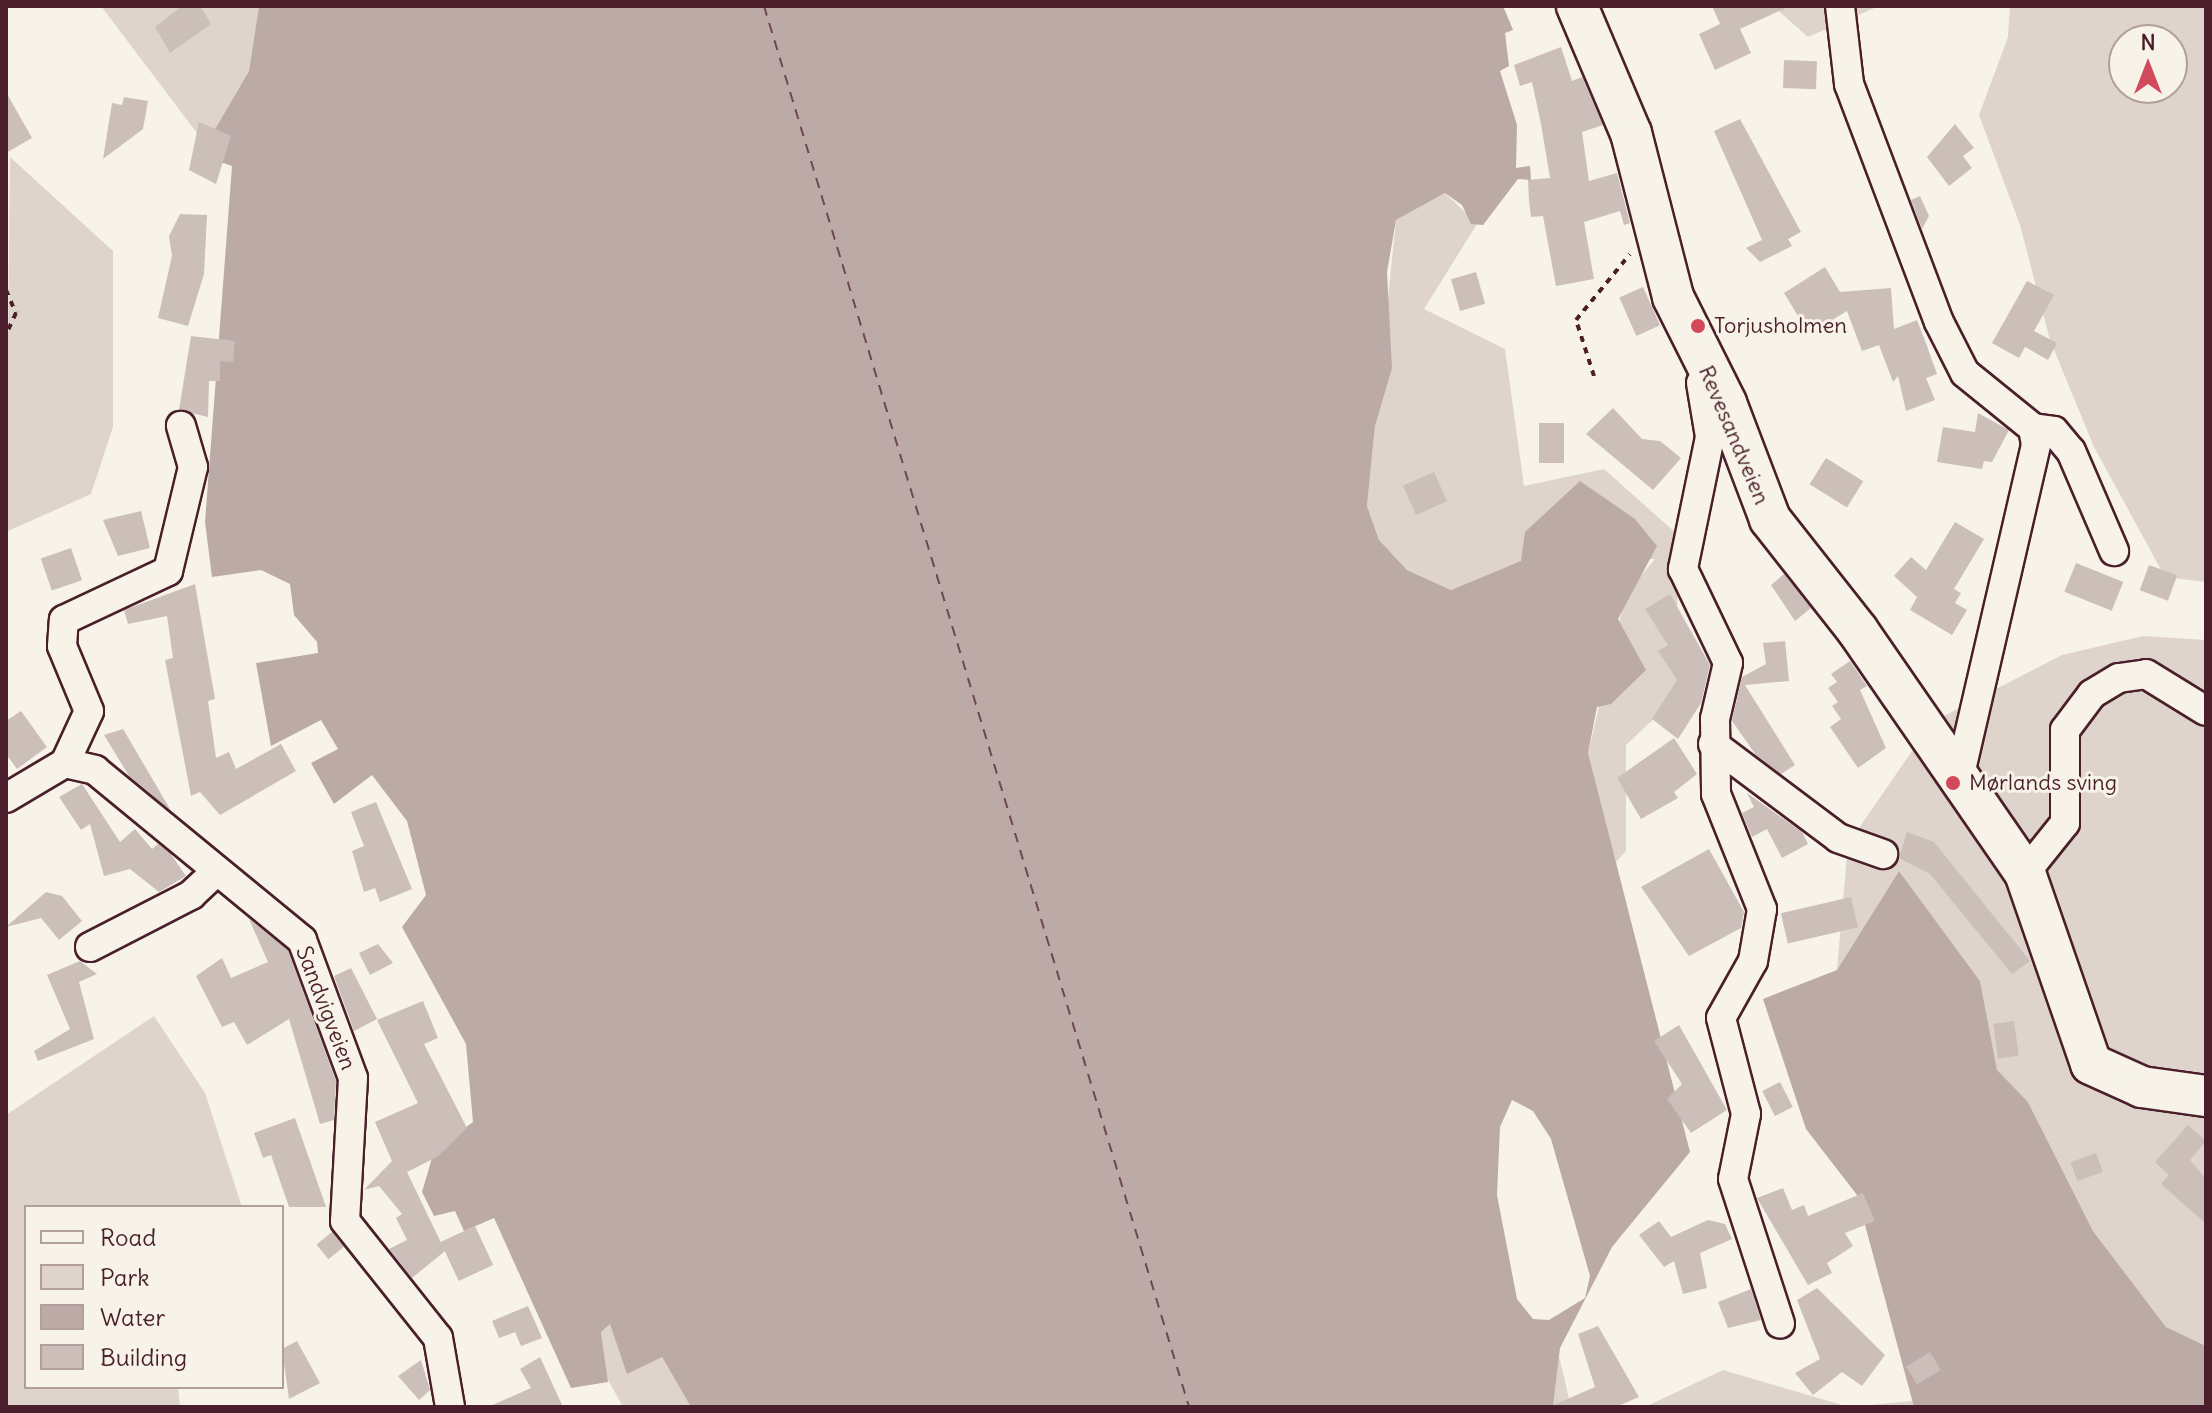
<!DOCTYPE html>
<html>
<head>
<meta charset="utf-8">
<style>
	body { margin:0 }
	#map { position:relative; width:2212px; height:1413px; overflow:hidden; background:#f7f3e8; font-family:Delius,sans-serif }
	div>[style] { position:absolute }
	.green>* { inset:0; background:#ded4cc }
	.water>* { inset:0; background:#bcaaa7 }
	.ferry>* { height:2px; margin-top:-1px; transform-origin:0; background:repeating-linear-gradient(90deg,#6c4950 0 10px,transparent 0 18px) }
	.building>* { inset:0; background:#ccbfb9; transform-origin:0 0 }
	.path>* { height:4px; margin-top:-2px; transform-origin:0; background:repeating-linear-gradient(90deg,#4a1f2b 0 6px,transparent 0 12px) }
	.roads { filter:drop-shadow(2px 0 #4a1f2b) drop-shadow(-2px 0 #4a1f2b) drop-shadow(0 2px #4a1f2b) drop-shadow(0 -2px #4a1f2b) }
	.minor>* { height:28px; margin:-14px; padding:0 14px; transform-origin:14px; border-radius:14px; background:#f7f3e8 }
	.secondary>* { height:40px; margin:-20px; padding:0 20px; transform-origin:20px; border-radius:20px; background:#f7f3e8 }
	.dots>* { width:22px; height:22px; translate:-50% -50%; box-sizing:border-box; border:4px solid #f7f3e8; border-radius:50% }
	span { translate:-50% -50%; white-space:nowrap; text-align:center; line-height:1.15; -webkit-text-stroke:6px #f7f3e8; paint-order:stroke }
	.poi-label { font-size:22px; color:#4a1f2b }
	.left { translate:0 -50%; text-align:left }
	.street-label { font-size:22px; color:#4a1f2b }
	.frame { position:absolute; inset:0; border:8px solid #4a1f2b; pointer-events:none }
	.legend { position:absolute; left:24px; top:1205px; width:260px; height:184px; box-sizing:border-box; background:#f7f3e8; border:2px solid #b29e9c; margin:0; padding:10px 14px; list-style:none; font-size:24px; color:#4a1f2b }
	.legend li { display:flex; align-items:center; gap:16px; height:40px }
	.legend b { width:40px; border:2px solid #b29e9c }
	.north { position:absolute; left:2108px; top:24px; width:80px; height:80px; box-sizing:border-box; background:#f7f3e8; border:2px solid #b29e9c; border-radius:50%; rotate:0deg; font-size:22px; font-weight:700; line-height:32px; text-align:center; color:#4a1f2b }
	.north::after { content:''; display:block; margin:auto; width:28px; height:36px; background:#d1495b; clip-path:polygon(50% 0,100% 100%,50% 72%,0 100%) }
</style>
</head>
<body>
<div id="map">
	<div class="green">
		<i style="clip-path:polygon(101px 6px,259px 6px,249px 71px,206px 145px)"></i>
		<i style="clip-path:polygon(1773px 6px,1879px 6px,1808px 37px)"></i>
		<i style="clip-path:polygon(evenodd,2010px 6px,2206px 6px,2206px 582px,2165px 577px,2094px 447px,2050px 340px,2020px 225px,1979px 115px,2008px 37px,2010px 6px,2124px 40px,2172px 40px,2172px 88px,2124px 88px,2124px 40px)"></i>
		<i style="clip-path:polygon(10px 157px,113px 251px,113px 427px,91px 494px,6px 532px)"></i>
		<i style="clip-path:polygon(1445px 193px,1477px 224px,1424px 309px,1505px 349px,1524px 486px,1604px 469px,1677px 534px,1678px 696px,1626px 745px,1626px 851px,1614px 864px,1588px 753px,1626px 594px,1655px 559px,1522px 561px,1451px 590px,1407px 570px,1379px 540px,1367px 506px,1396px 220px)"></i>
		<i style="clip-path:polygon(2143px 636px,2206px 640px,2206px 1346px,2166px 1327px,2093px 1231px,2028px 1102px,1997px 1071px,1980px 981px,1899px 871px,1837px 970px,1848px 844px,1932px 722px,2062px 655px)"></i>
		<i style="clip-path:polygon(154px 1016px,205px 1093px,242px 1207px,26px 1207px,26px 1387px,178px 1387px,180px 1407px,6px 1407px,6px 1115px)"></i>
		<i style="clip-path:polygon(610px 1323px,662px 1357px,691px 1407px,623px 1407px,607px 1378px,601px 1331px)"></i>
		<i style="clip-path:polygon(1559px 1356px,1571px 1407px,1553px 1407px)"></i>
		<i style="clip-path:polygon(1723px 1370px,1849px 1407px,1913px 1401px,1914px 1407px,1645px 1407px)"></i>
	</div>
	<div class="water">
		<i style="clip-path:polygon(evenodd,259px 6px,1503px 6px,1513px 30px,1505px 33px,1509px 66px,1500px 71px,1517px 125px,1516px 168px,1530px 166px,1531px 180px,1518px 179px,1483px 225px,1471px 224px,1462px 205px,1445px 193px,1396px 220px,1387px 272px,1392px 368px,1375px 426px,1367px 506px,1379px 540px,1407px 570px,1451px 590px,1521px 561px,1525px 532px,1580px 481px,1635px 519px,1657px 546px,1618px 619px,1646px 670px,1611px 704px,1597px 707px,1588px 753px,1690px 1152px,1612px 1247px,1560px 1348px,1553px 1407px,691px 1407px,662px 1357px,627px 1374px,610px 1324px,601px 1332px,608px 1382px,571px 1388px,494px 1218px,464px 1231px,455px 1211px,434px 1216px,422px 1192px,434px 1151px,473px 1122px,466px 1044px,402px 927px,426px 895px,407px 821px,372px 775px,334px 804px,311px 763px,338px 749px,321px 720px,271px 746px,256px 663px,318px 653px,317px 642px,294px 615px,290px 584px,261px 570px,212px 577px,205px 522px,232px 166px,200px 155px,249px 71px,259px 6px,1512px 1100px,1533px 1111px,1551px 1139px,1590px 1276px,1585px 1298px,1549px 1320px,1533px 1319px,1517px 1299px,1497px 1195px,1500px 1127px,1512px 1100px)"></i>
		<i style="clip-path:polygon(1899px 871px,1980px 981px,1997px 1070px,2028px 1102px,2093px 1231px,2166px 1327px,2206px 1346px,2206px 1407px,1914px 1407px,1857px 1195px,1806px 1129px,1763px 999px,1837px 970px)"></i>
	</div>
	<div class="ferry">
		<i style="left:764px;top:6px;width:1464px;rotate:73.12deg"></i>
	</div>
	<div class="building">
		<i style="clip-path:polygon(182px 6px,200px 6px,211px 24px,170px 53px,155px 27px)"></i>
		<i style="clip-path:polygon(1712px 6px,1790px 6px,1740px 29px,1751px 53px,1715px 70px,1699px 34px,1720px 24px)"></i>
		<i style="clip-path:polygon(1561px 47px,1572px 81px,1582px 77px,1603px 125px,1582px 132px,1589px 181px,1617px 173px,1630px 223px,1624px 225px,1620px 211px,1584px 222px,1594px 279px,1556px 286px,1543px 216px,1531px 217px,1529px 201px,1528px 180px,1550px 178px,1541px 124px,1532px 82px,1520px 86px,1514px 65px)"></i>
		<i style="left:1784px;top:60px;width:33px;height:28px;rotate:2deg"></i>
		<i style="clip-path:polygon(6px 92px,32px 138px,6px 153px)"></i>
		<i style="clip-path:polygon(124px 97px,148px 101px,143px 129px,103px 159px,112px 103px,122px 105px)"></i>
		<i style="clip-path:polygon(1740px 119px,1801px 232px,1788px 239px,1792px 246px,1760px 262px,1746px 248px,1762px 240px,1714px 131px)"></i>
		<i style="clip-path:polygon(199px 122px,231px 136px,216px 184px,189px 170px)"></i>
		<i style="clip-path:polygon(1955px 124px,1974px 148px,1963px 156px,1972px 168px,1949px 186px,1927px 157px)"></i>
		<i style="clip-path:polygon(1920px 196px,1929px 216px,1922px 229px,1911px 200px)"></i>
		<i style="clip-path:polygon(180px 214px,207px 215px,204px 274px,188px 326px,158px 318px,172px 256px,169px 236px)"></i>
		<i style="clip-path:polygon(1825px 267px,1840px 292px,1891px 288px,1894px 329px,1917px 320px,1927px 346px,1937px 374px,1926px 378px,1935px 400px,1906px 411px,1898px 376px,1893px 382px,1879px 345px,1862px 351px,1847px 311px,1809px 334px,1784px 293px)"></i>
		<i style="left:1476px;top:272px;width:33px;height:26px;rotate:74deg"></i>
		<i style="clip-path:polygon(2027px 281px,2054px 295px,2034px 331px,2057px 343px,2048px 360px,2025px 347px,2019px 358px,1992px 343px)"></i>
		<i style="left:1643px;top:287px;width:42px;height:26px;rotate:66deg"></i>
		<i style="clip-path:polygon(191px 336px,235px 341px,233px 362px,220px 361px,220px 381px,209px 381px,208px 417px,179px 410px)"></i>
		<i style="clip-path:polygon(1613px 408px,1642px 439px,1660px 441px,1681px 458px,1653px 490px,1586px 434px)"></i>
		<i style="clip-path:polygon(1978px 413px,2009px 430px,1992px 462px,1984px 461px,1982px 469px,1937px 462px,1943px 427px,1975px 432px)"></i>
		<i style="left:1539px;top:423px;width:25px;height:40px"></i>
		<i style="left:1826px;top:458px;width:44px;height:31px;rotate:32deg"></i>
		<i style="left:1434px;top:472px;width:32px;height:34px;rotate:66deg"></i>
		<i style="clip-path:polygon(141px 511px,150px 548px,118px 556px,103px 520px)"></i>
		<i style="clip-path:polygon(1955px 522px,1984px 539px,1954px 589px,1961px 593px,1955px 603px,1967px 610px,1952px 635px,1910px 610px,1917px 597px,1894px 576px,1911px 557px,1926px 570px)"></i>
		<i style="left:71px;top:548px;width:34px;height:32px;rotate:71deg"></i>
		<i style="left:2076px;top:563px;width:51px;height:31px;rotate:22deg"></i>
		<i style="left:2149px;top:565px;width:30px;height:27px;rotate:20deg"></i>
		<i style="clip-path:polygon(1784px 574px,1811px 608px,1795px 621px,1771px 585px)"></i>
		<i style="clip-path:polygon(195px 584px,215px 699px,208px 701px,216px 758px,229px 752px,236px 769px,281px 744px,296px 771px,220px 815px,200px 792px,191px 796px,165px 660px,173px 658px,167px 616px,128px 624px,124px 610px)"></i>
		<i style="clip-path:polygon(1670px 594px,1710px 665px,1701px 703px,1678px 739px,1652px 719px,1677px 680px,1658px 651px,1668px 645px,1645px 609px)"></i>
		<i style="clip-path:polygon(1785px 641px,1789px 681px,1745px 685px,1795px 765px,1781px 774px,1756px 755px,1732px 721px,1742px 677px,1766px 664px,1763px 643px)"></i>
		<i style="clip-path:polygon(1850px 661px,1867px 686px,1860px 690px,1886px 748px,1858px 768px,1830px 727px,1841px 719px,1832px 706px,1838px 702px,1828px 688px,1837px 682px,1831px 674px)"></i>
		<i style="clip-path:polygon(21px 711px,47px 747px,17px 769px,6px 754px,6px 721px)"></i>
		<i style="clip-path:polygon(123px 729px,170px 809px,169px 809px,129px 776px,104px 735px)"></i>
		<i style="clip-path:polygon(1674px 738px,1697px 774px,1674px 792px,1678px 798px,1641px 819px,1617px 778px)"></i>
		<i style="clip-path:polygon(82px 784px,120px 842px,135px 829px,152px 849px,158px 844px,170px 853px,186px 876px,159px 892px,130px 869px,104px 876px,90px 824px,81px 830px,59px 797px)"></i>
		<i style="clip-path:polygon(1747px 793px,1802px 832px,1808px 844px,1782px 858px,1767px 829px,1752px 837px,1742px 813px,1754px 807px)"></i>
		<i style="clip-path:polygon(376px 802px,412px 889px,380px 902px,375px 888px,364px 892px,352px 851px,364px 846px,351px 812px)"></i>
		<i style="clip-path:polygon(1907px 832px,1934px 842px,2030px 961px,2012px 974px,1930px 874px,1899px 858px)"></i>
		<i style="clip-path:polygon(1709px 849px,1744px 912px,1741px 928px,1689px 956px,1641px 887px)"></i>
		<i style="clip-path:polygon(46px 892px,62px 896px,82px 921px,59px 940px,41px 918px,6px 927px)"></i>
		<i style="left:1851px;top:897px;width:31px;height:72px;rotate:77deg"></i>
		<i style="clip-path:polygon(249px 919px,288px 950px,336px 1081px,334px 1120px,320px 1124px,289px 1019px,247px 1045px,234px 1022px,222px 1027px,196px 976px,222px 958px,231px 978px,268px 962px)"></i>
		<i style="clip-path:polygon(378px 944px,393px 963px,370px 975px,359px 953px)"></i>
		<i style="clip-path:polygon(80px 961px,97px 974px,79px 982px,94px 1039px,38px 1061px,34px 1051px,70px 1029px,47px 975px)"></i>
		<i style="clip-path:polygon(351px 968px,377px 1019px,354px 1031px,334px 976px)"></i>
		<i style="clip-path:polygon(423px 1001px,438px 1038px,424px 1044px,467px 1128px,437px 1157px,407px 1172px,445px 1251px,412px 1278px,389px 1249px,407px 1240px,396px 1218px,402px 1214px,379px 1186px,364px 1190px,392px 1161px,375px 1122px,418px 1103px,377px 1020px)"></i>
		<i style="left:2014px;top:1021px;width:35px;height:21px;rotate:82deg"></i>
		<i style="clip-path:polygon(1679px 1025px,1727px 1110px,1691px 1133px,1667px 1099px,1682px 1084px,1654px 1041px)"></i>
		<i style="left:1780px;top:1082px;width:28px;height:20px;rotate:63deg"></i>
		<i style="clip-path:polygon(295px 1118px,326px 1207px,289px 1207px,271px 1155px,263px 1158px,254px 1133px)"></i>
		<i style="clip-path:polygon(2188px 1125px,2206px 1141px,2190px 1160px,2206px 1179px,2206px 1224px,2161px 1184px,2169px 1175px,2155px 1162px)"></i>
		<i style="left:2096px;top:1153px;width:20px;height:27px;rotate:70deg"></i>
		<i style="clip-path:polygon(1783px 1188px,1792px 1210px,1804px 1205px,1808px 1216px,1863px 1193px,1875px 1221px,1845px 1233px,1853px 1246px,1827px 1263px,1832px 1273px,1808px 1285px,1757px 1198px)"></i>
		<i style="clip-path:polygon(1708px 1220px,1725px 1224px,1732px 1239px,1700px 1253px,1707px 1288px,1683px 1294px,1674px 1261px,1664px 1267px,1639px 1235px,1659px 1221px,1671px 1237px)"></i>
		<i style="left:475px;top:1226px;width:43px;height:38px;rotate:65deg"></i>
		<i style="left:332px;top:1232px;width:19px;height:20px;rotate:51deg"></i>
		<i style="clip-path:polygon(1817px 1288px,1885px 1355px,1862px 1386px,1842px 1372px,1813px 1395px,1795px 1373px,1820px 1359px,1797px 1300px)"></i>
		<i style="clip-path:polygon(1751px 1289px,1761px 1320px,1728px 1328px,1718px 1302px)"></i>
		<i style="clip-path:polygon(528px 1306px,542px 1338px,521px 1346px,515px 1332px,499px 1338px,492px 1321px)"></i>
		<i style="clip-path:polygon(1598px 1326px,1639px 1397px,1616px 1407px,1549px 1407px,1595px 1387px,1578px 1334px)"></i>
		<i style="clip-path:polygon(297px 1341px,320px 1383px,289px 1399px,282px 1349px)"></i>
		<i style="left:1930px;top:1352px;width:21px;height:28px;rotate:59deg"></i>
		<i style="clip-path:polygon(540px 1357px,563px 1407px,488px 1407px,531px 1388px,520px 1369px)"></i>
		<i style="clip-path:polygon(421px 1360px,430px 1390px,419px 1400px,398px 1376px)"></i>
	</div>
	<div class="path">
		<i style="left:6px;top:290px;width:25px;rotate:67deg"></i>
		<i style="left:16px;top:313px;width:23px;rotate:115deg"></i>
		<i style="left:1594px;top:376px;width:59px;rotate:-107.8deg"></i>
		<i style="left:1576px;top:320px;width:85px;rotate:-50.7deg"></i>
		<i style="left:6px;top:392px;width:3px;rotate:90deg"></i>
	</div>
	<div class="roads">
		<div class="minor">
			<i style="left:1840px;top:6px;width:79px;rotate:83.4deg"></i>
			<i style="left:1849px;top:84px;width:254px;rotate:69.3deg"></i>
			<i style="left:1939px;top:322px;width:57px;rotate:63deg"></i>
			<i style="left:1965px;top:373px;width:87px;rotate:39deg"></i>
			<i style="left:2033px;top:428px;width:17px;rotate:80deg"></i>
			<i style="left:2036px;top:445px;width:339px;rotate:103deg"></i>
			<i style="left:1701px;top:383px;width:55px;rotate:80.5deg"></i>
			<i style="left:1710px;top:437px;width:135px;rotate:101.6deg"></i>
			<i style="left:1683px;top:569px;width:104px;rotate:64.4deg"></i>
			<i style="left:1728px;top:663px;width:57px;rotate:103.1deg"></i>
			<i style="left:1715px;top:719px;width:75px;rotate:89.2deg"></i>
			<i style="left:1716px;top:794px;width:124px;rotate:68.2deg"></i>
			<i style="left:1762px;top:909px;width:53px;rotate:99.8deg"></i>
			<i style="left:1753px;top:961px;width:65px;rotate:119.3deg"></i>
			<i style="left:1721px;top:1018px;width:99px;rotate:75.4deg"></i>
			<i style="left:1746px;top:1114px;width:66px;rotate:101.3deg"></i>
			<i style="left:1733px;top:1179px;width:152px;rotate:72deg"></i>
			<i style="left:2033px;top:428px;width:21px;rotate:8deg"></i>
			<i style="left:2054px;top:431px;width:26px;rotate:50deg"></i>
			<i style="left:2071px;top:451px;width:109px;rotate:66.7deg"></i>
			<i style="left:1713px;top:744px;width:156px;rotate:36.9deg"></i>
			<i style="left:1838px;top:838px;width:48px;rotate:19.6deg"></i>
			<i style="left:65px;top:763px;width:57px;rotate:-65.2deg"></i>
			<i style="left:89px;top:711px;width:70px;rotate:-112.6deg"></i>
			<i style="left:62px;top:646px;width:26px;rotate:-86deg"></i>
			<i style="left:64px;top:620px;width:115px;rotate:-25.2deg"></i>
			<i style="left:168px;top:571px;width:107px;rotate:-76.5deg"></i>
			<i style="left:193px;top:467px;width:43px;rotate:-106.3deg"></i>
			<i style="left:6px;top:798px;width:69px;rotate:-30.7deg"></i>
			<i style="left:65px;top:763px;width:31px;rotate:13deg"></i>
			<i style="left:95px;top:770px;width:268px;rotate:39.4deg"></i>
			<i style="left:302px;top:940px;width:147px;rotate:69.7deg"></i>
			<i style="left:353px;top:1078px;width:143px;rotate:93.2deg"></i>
			<i style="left:345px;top:1221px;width:149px;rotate:51.5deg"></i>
			<i style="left:438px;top:1338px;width:70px;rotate:80.1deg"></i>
			<i style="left:2025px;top:873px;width:64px;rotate:-51.3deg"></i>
			<i style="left:2065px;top:823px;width:93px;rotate:-90deg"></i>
			<i style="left:2065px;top:730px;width:45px;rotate:-53.1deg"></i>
			<i style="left:2092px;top:694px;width:31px;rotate:-31deg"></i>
			<i style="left:2119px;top:678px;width:27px;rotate:-8deg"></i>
			<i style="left:2146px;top:674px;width:70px;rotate:31.7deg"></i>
			<i style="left:90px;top:947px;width:114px;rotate:-27.2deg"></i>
			<i style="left:191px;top:895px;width:33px;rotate:-43deg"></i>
		</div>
		<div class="secondary">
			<i style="left:1577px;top:6px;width:138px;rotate:67deg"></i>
			<i style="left:1631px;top:133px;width:169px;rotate:75.6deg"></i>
			<i style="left:1673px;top:297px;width:119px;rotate:63.4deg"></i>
			<i style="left:1726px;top:403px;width:124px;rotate:69.2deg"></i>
			<i style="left:1770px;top:519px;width:142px;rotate:51.8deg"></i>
			<i style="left:1858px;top:631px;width:294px;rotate:55.4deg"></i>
			<i style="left:2025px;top:873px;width:202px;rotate:70.9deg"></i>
			<i style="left:2091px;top:1064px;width:56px;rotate:24.3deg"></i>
			<i style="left:2142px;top:1087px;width:65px;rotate:8deg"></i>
		</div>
	</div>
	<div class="dots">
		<i style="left:1698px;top:326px;background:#d1495b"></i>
		<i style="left:1953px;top:783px;background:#d1495b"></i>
	</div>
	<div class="poi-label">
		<span class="left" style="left:1714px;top:326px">Torjusholmen</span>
		<span class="left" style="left:1969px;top:783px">Mørlands sving</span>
	</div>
	<div class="street-label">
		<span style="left:1734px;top:435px;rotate:67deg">Revesandveien</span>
		<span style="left:326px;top:1008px;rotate:69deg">Sandvigveien</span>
	</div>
	<div class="frame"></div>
	<ul class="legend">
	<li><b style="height:10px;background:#f7f3e8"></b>Road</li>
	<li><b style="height:22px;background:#ded4cc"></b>Park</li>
	<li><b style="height:22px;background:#bcaaa7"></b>Water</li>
	<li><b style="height:22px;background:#ccbfb9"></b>Building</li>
	</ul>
	<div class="north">N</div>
</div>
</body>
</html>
